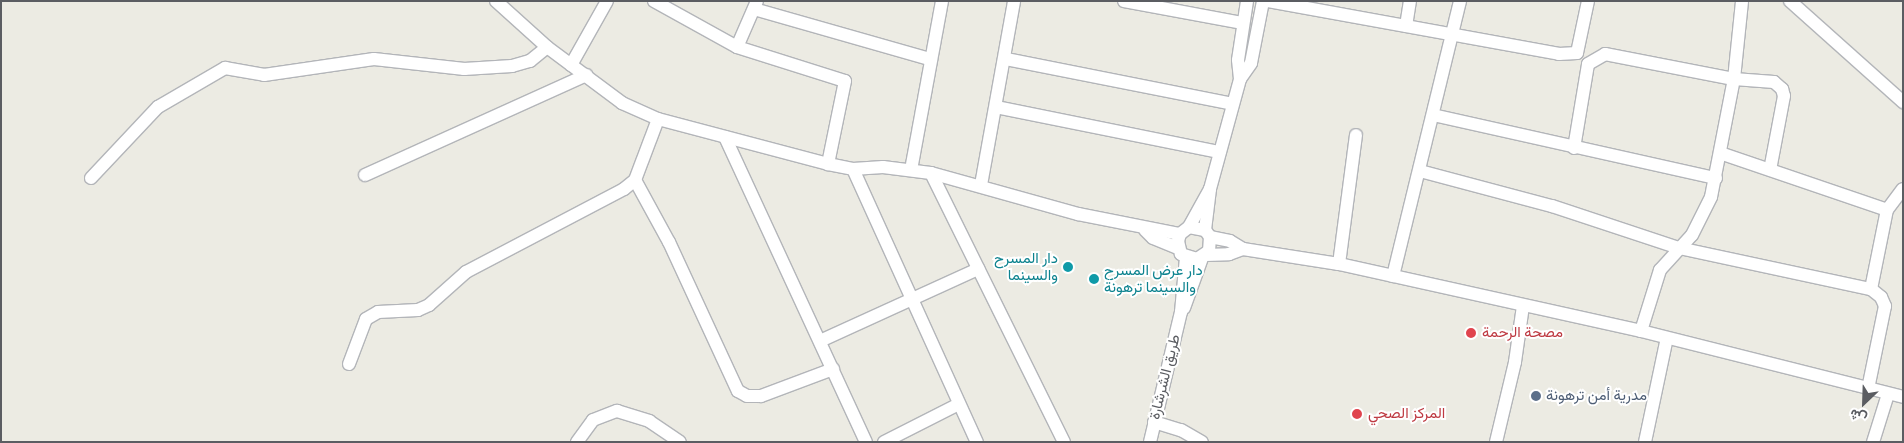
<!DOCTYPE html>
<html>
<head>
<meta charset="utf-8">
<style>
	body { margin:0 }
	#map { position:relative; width:1904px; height:443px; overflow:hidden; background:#ecebe3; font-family:Cabin,Vazirmatn,sans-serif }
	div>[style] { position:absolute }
	.roads { filter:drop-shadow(1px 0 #b3b5b9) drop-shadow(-1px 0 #b3b5b9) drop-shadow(0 1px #b3b5b9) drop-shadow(0 -1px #b3b5b9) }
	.minor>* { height:12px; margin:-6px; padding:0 6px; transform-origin:6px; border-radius:6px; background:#fff }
	.dots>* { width:14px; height:14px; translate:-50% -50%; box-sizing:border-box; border:2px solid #fff; border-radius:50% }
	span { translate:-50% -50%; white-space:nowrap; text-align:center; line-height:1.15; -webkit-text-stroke:4px #fff; paint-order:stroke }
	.culture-label { font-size:15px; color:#0d838f }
	.right { translate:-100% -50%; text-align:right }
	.left { translate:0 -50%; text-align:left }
	.health-label { font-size:15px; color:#be3a42 }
	.street-label { font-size:15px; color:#5b5d62 }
	.service-label { font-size:15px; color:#4e5e75 }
	.frame { position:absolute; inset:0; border:2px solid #5b5d62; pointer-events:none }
	.north { position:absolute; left:1839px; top:378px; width:50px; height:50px; -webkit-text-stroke:4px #fff; paint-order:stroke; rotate:204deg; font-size:14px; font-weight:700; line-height:20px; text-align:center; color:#5b5d62 }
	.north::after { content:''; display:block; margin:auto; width:18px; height:22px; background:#5b5d62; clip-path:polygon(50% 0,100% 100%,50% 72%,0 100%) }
</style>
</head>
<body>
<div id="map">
	<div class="roads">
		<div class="minor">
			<i style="left:496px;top:1px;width:69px;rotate:42deg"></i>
			<i style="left:547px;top:47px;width:94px;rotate:36.7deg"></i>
			<i style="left:622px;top:103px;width:39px;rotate:24deg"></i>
			<i style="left:658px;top:119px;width:176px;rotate:14.8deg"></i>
			<i style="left:828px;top:164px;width:25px;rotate:11deg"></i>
			<i style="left:853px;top:169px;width:30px;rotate:-4deg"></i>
			<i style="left:883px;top:167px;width:48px;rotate:7.1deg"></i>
			<i style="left:931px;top:173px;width:153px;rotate:15.6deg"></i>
			<i style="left:1078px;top:214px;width:104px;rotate:11.1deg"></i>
			<i style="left:654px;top:1px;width:95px;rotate:29deg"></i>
			<i style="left:737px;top:47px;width:113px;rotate:17.5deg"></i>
			<i style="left:845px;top:81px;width:85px;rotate:101.6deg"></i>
			<i style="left:1124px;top:1px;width:121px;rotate:10.5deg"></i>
			<i style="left:1268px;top:1px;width:296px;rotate:10.3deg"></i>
			<i style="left:1559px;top:54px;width:18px;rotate:-3deg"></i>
			<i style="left:1577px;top:53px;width:53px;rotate:-78.1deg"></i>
			<i style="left:1790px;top:1px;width:152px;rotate:41.8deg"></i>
			<i style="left:754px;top:9px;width:182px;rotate:15.9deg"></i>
			<i style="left:1406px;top:26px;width:25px;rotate:-81deg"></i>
			<i style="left:737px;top:47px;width:50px;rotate:-66.5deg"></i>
			<i style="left:1006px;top:59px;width:231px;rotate:11.2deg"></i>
			<i style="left:571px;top:65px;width:73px;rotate:-60.6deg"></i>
			<i style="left:1240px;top:79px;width:19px;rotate:-96deg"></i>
			<i style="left:1238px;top:60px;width:60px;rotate:-81.3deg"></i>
			<i style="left:996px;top:107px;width:228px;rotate:11.4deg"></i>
			<i style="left:1433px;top:115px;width:290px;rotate:12.6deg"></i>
			<i style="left:725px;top:137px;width:336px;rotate:65.2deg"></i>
			<i style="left:1574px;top:148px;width:85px;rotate:-80.5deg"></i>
			<i style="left:1588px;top:64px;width:20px;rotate:-30deg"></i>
			<i style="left:1605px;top:54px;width:131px;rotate:11deg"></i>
			<i style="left:1734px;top:79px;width:40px;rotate:4.3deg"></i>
			<i style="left:1774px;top:82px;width:11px;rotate:41deg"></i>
			<i style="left:1782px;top:89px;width:7px;rotate:74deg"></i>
			<i style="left:1784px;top:96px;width:75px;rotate:100.7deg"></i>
			<i style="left:1720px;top:153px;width:176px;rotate:18.8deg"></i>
			<i style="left:853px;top:169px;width:300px;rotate:65.6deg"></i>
			<i style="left:911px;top:170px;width:172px;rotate:-79.6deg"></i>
			<i style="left:1420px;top:171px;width:137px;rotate:14.9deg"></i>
			<i style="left:1552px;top:206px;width:134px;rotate:18.3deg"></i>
			<i style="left:1679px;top:248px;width:196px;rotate:12.1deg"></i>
			<i style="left:1871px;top:289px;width:13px;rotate:39deg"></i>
			<i style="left:1881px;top:297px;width:10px;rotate:66deg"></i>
			<i style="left:1885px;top:306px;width:85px;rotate:101.6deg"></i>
			<i style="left:931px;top:173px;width:300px;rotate:63.7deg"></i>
			<i style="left:365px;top:175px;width:243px;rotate:-24.3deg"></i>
			<i style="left:91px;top:178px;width:98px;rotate:-46.7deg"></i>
			<i style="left:158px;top:107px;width:78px;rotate:-30.2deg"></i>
			<i style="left:225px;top:68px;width:40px;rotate:10deg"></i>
			<i style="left:264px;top:75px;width:111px;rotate:-8.3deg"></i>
			<i style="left:374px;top:59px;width:91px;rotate:6.3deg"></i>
			<i style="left:464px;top:69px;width:48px;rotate:-3.6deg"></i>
			<i style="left:512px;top:66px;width:19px;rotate:-16deg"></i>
			<i style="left:530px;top:61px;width:22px;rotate:-39deg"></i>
			<i style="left:635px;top:180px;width:71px;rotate:61.3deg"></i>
			<i style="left:669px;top:242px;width:164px;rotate:65.2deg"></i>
			<i style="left:738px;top:391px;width:10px;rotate:29deg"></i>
			<i style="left:747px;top:396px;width:14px"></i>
			<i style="left:761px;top:396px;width:77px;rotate:-20.6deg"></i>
			<i style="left:981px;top:185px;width:187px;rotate:-79.8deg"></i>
			<i style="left:1189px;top:227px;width:16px;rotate:11deg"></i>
			<i style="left:1205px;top:230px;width:9px;rotate:54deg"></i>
			<i style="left:1210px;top:237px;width:14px;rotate:94deg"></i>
			<i style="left:1209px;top:251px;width:14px;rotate:146deg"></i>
			<i style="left:1197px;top:259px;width:17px;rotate:-163deg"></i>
			<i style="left:1181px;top:254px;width:13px;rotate:-103deg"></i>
			<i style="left:1178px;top:241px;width:7px;rotate:-74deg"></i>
			<i style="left:1180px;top:234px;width:11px;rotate:-38deg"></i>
			<i style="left:1189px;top:227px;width:43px;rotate:-61.1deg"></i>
			<i style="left:1145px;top:230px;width:11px;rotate:45deg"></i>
			<i style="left:1153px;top:238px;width:27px;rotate:22deg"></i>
			<i style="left:1205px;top:230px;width:41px;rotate:-83deg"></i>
			<i style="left:1210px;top:189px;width:114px;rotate:-74.7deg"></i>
			<i style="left:1240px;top:79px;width:19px;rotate:-55deg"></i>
			<i style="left:1251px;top:63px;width:63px;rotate:-79deg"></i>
			<i style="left:1210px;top:237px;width:20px;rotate:11deg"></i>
			<i style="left:1230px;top:241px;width:15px;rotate:32deg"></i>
			<i style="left:1243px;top:249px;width:97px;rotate:8.9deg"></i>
			<i style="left:1339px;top:264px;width:309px;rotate:12.5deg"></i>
			<i style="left:1641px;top:331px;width:270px;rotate:14.1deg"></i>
			<i style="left:1206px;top:255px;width:23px;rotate:-2deg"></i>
			<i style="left:1229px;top:254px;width:15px;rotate:-20deg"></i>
			<i style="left:1339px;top:264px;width:130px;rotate:-82.5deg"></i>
			<i style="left:1393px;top:276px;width:283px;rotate:-76.3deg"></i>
			<i style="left:1871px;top:289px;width:81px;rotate:-78.6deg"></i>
			<i style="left:1887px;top:210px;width:26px;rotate:-53deg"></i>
			<i style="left:1184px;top:308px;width:53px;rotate:-70.2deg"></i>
			<i style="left:1641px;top:331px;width:64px;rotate:-72.7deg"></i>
			<i style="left:1660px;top:270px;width:47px;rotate:-47.6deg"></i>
			<i style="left:1692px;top:235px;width:42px;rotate:-63.4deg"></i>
			<i style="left:1711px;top:197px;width:120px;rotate:-79deg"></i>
			<i style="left:1734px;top:79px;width:78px;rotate:-84.1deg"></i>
			<i style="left:820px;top:341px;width:174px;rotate:-24.5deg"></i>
			<i style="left:349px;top:364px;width:48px;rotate:-69.3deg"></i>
			<i style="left:366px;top:319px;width:14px;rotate:-30deg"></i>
			<i style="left:378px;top:312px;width:40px;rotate:-2.9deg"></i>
			<i style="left:418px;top:310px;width:12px;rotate:-24deg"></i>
			<i style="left:429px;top:305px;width:50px;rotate:-41.7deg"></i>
			<i style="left:466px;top:272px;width:178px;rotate:-27.7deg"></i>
			<i style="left:624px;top:189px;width:14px;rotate:-39deg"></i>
			<i style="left:635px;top:180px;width:65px;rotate:-69.3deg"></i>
			<i style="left:1154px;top:422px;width:28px;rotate:17deg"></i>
			<i style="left:1181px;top:430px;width:24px;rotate:30deg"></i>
			<i style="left:577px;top:442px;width:27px;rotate:-54deg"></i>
			<i style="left:593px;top:420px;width:26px;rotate:-21deg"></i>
			<i style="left:617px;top:411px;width:34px;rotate:17deg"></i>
			<i style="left:649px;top:421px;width:37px;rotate:34deg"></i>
			<i style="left:884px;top:442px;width:84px;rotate:-26.9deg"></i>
			<i style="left:1150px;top:442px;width:134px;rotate:-76.6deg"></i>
			<i style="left:1181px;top:312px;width:55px;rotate:-84.8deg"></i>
			<i style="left:1496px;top:442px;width:82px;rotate:-76.6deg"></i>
			<i style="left:1515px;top:362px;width:57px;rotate:-81.9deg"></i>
			<i style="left:1645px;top:442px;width:106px;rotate:-78.1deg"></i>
			<i style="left:1873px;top:442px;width:50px;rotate:-72.6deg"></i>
		</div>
	</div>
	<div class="dots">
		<i style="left:1068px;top:267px;background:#0f9aa8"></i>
		<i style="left:1094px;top:279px;background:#0f9aa8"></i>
		<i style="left:1471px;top:333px;background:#e0444e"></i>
		<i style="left:1536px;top:396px;background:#5c6f8a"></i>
		<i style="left:1357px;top:414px;background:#e0444e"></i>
	</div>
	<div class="culture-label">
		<span class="right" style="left:1058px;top:267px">دار المسرح<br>والسينما</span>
		<span class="left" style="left:1104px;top:279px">دار عرض المسرح<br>والسينما ترهونة</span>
	</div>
	<div class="health-label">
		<span class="left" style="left:1482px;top:333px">مصحة الرحمة</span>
		<span class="left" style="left:1368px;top:414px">المركز الصحي</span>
	</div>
	<div class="street-label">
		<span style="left:1165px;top:377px;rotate:-76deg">طريق الشرشارة</span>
	</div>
	<div class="service-label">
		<span class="left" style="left:1546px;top:396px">مدرية أمن ترهونة</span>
	</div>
	<div class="frame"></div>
	<div class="north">ش</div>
</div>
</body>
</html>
